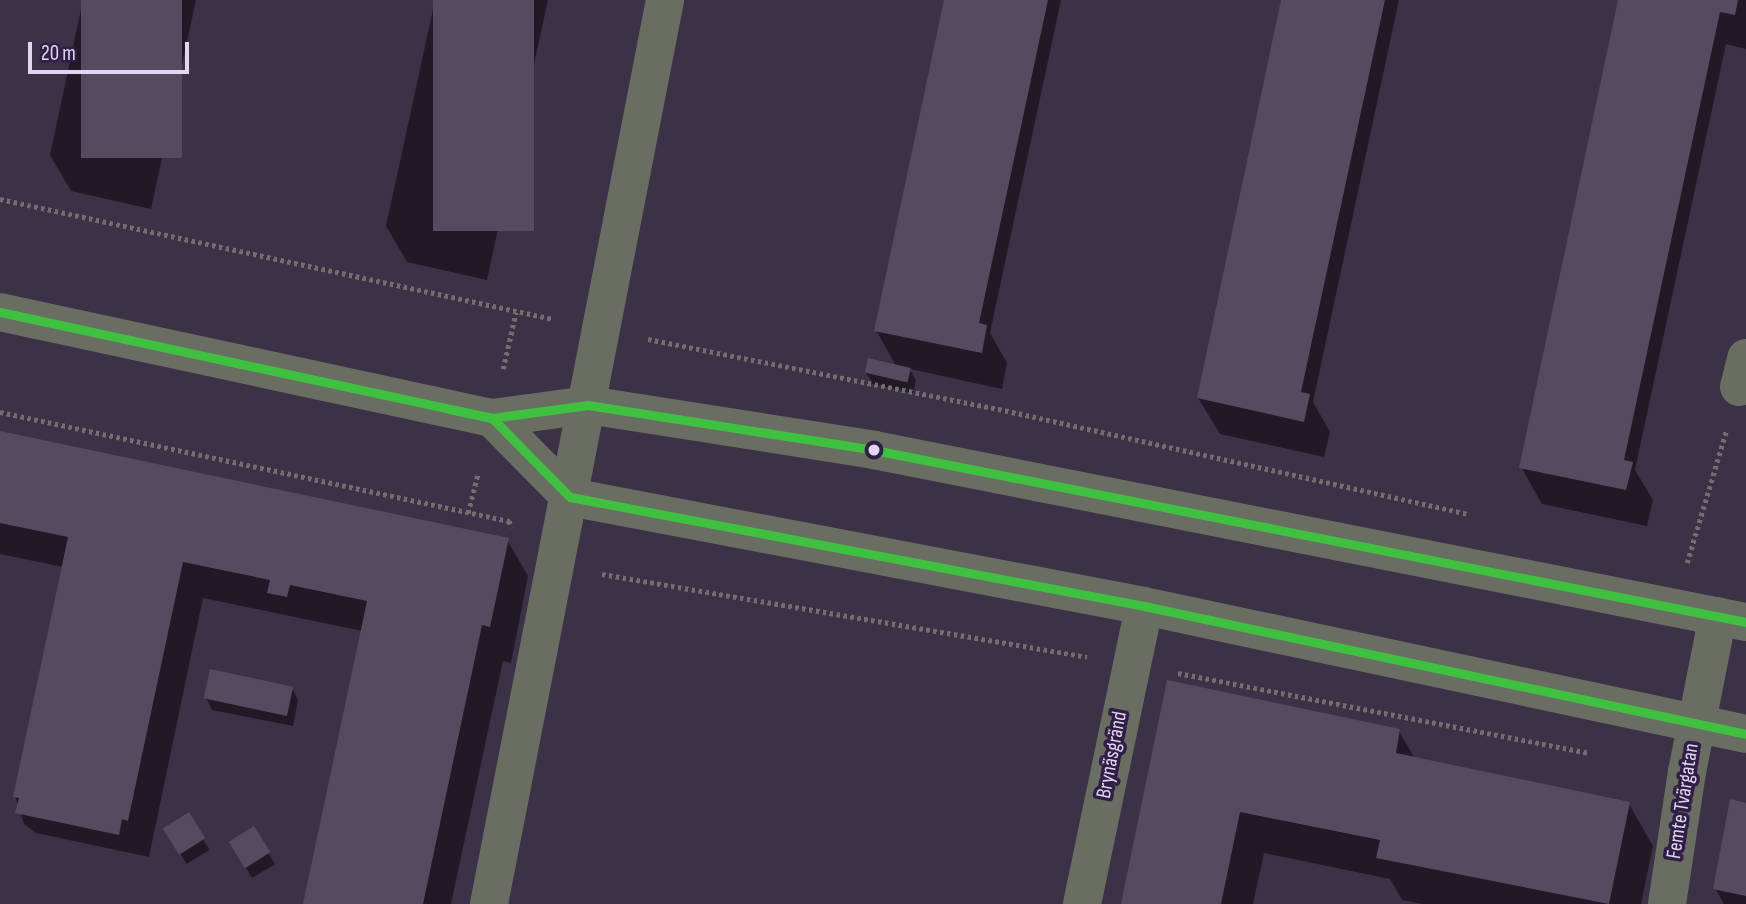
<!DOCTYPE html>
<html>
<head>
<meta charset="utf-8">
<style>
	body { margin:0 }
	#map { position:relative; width:1746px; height:904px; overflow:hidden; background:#3c3248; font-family:"Sofia Sans Condensed",sans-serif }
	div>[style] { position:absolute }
	.shadow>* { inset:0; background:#0007; transform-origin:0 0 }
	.building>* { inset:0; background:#544b60; transform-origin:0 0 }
	.path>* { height:4.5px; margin-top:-2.25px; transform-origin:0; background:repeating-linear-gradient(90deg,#706f6e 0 3.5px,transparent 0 7px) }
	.minor>* { height:38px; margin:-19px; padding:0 19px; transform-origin:19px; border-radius:19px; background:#696d62 }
	.tertiary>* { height:38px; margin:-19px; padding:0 19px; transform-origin:19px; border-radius:19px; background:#696d62 }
	.bus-1>* { height:9px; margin:-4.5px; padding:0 4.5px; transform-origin:4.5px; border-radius:4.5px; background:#40c040 }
	.dots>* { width:19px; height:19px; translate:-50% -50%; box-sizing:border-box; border:4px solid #311e47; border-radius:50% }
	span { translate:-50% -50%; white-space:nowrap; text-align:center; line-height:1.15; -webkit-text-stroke:7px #311e47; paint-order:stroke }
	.street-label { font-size:21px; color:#e1d6f1 }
	.scale { position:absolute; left:28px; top:42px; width:161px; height:32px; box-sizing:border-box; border:4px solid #e1d6f1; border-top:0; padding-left:9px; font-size:21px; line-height:24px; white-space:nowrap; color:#e1d6f1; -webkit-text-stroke:5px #311e47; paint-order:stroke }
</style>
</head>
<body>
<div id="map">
	<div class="shadow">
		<i style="clip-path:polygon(83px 0,196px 0,151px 209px,71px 191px,50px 155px)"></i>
		<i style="clip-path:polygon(435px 0,548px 0,487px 280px,407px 262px,386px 226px)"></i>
		<i style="clip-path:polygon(946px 0,1061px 0,990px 333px,1007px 363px,1002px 389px,910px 369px,916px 381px,913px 393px,873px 384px,866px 373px,896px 366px,876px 330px)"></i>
		<i style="clip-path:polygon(1283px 0,1399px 0,1313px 402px,1330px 432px,1324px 457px,1220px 434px,1198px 398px)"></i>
		<i style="clip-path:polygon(1620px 0,1746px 0,1746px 49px,1726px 44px,1635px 470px,1653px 500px,1647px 526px,1542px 504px,1521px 467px)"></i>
		<i style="clip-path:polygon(0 432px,507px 540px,528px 576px,511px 663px,503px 661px,451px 904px,304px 904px,362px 631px,203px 598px,149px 857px,36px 833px,24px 824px,15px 796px,63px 567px,0 554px)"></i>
		<i style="clip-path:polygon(1168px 682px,1399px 731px,1415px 759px,1629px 804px,1653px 846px,1641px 904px,1423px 904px,1402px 900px,1390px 879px,1264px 853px,1253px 904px,1123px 904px)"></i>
		<i style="clip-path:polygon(292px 688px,298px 700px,293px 726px,212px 710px,206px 698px)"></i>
		<i style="clip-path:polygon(1746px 805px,1746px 904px,1724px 904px,1715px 888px)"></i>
		<i style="left:188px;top:814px;width:42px;height:27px;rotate:59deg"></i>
		<i style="left:254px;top:829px;width:41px;height:27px;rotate:59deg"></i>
	</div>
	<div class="building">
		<i style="left:81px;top:0;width:101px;height:158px"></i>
		<i style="left:433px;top:0;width:101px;height:231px"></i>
		<i style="clip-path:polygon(944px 0,1048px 0,979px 323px,987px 325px,982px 353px,874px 331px)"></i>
		<i style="clip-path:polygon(1281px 0,1385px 0,1301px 392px,1310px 394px,1304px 422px,1197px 398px)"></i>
		<i style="clip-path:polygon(1618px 0,1738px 0,1735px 15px,1720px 12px,1624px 460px,1633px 462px,1626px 490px,1519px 468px)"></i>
		<i style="left:868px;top:358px;width:44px;height:15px;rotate:13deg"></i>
		<i style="clip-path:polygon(0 431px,509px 538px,490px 627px,482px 625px,423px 904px,303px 904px,367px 601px,290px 585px,287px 597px,267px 593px,270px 580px,183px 562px,128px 821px,122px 819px,119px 835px,15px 813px,19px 798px,13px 797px,68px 537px,0 523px)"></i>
		<i style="left:210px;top:669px;width:85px;height:30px;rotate:12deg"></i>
		<i style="clip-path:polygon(1167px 680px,1400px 729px,1396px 753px,1630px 802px,1609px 904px,1376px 858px,1380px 840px,1240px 812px,1221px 904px,1121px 904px)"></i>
		<i style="clip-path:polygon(1730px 799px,1746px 803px,1746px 896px,1713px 889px)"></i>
		<i style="left:189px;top:812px;width:31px;height:31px;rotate:58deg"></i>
		<i style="left:254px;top:826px;width:31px;height:30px;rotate:58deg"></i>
	</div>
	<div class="path">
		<i style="left:0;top:199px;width:566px;rotate:12.24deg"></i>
		<i style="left:648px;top:339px;width:371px;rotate:11.3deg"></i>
		<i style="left:1012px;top:412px;width:466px;rotate:12.6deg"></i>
		<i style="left:503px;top:369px;width:58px;rotate:-77.2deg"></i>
		<i style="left:0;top:412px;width:521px;rotate:12.09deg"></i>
		<i style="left:509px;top:521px;width:7px;rotate:63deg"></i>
		<i style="left:468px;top:513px;width:41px;rotate:-76deg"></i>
		<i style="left:1687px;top:563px;width:138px;rotate:-73.5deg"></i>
		<i style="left:602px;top:574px;width:492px;rotate:9.7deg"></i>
		<i style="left:1178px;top:673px;width:419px;rotate:11deg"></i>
	</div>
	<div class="minor">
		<i style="left:1739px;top:387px;width:30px;rotate:-76deg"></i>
		<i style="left:489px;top:904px;width:921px;rotate:-78.98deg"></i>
		<i style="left:1082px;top:904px;width:304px;rotate:-78.2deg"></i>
		<i style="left:1667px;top:904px;width:134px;rotate:-81.4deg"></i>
		<i style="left:1687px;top:772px;width:159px;rotate:-78.8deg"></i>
	</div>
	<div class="tertiary">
		<i style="left:0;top:312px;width:503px;rotate:12.16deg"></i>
		<i style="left:492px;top:418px;width:97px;rotate:-7.7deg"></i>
		<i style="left:588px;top:405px;width:290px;rotate:8.9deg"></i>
		<i style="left:874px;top:450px;width:889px;rotate:11.16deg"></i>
		<i style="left:492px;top:418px;width:111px;rotate:45.4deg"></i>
		<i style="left:570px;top:497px;width:584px;rotate:10.75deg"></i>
		<i style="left:1144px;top:606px;width:615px;rotate:12deg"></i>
	</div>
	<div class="bus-1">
		<i style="left:0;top:312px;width:503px;rotate:12.16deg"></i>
		<i style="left:492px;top:418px;width:111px;rotate:45.4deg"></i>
		<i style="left:570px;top:497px;width:584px;rotate:10.75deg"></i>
		<i style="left:1144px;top:606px;width:615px;rotate:12deg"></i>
		<i style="left:449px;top:409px;width:44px;rotate:11.8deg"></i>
		<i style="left:492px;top:418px;width:97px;rotate:-7.7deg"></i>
		<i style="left:588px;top:405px;width:290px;rotate:8.9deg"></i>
		<i style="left:874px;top:450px;width:889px;rotate:11.16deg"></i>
	</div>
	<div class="dots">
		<i style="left:874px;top:450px;background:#e1d6f1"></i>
	</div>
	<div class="street-label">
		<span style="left:1112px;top:755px;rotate:-79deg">Brynäsgränd</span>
		<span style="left:1683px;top:801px;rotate:-81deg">Femte Tvärgatan</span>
	</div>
	<div class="scale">20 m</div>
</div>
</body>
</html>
